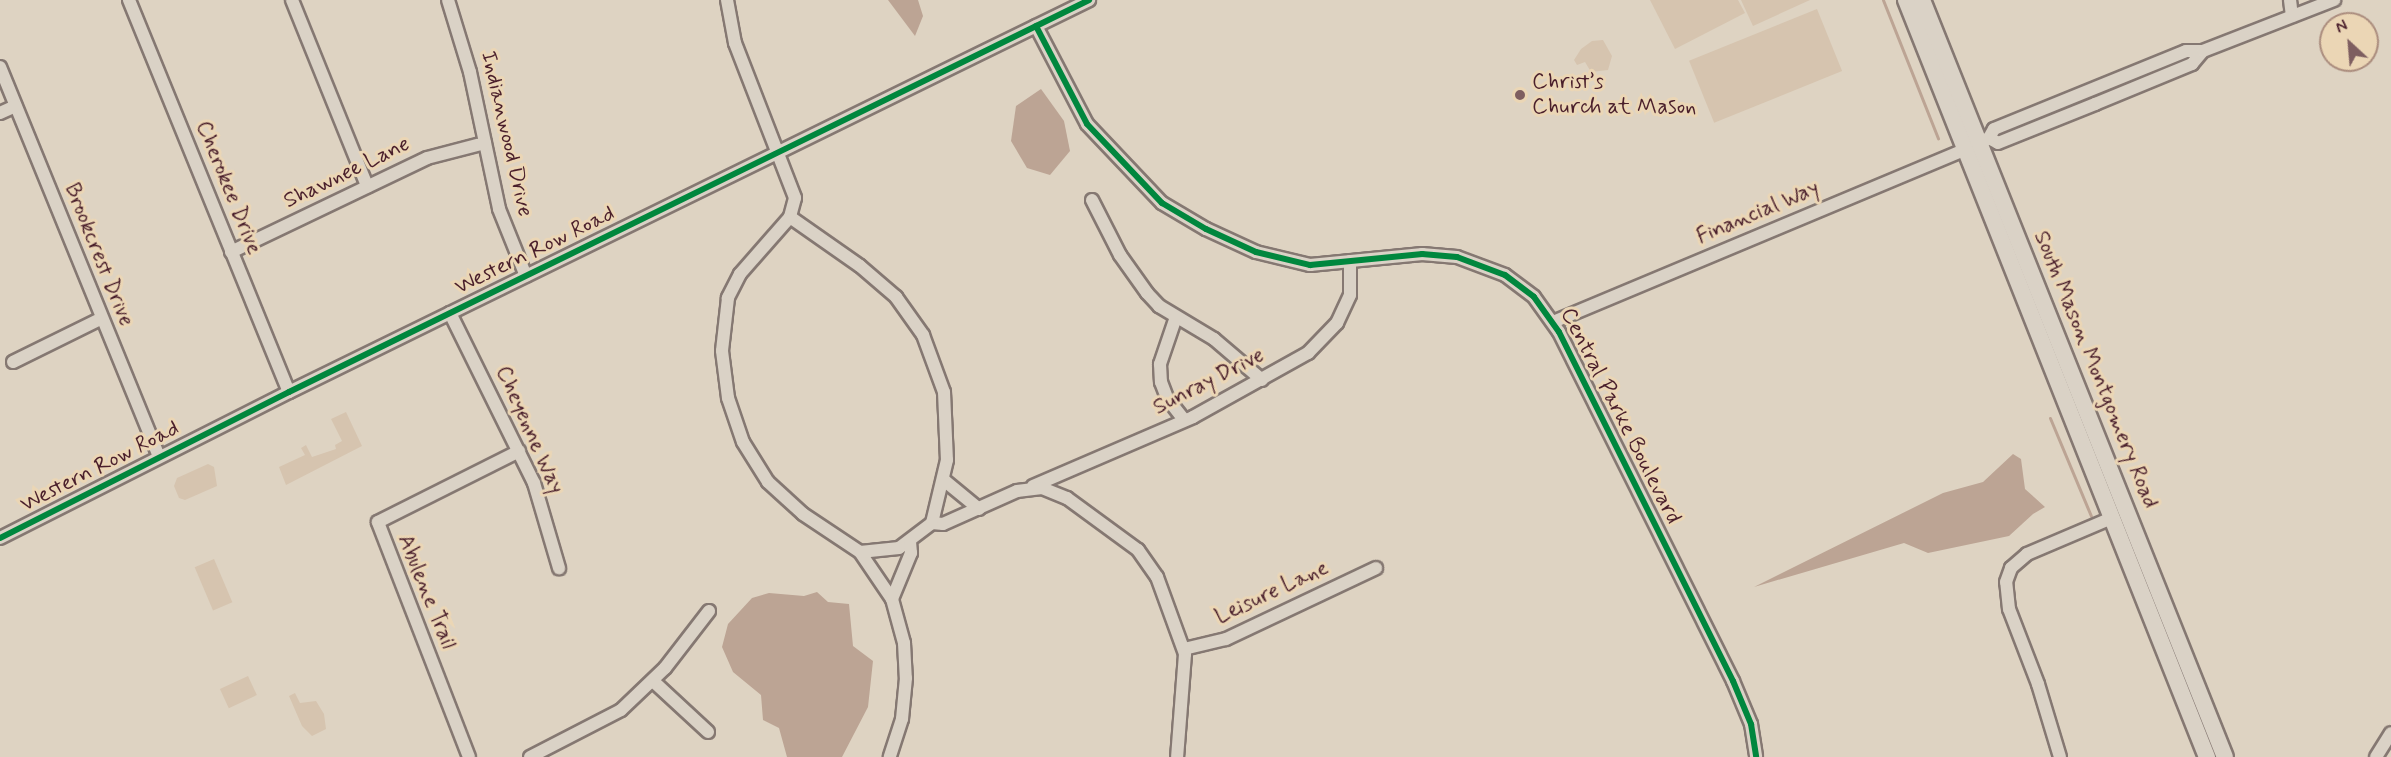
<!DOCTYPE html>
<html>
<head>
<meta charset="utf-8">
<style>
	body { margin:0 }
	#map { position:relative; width:2391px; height:757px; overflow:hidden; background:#ded3c2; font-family:Mynerve,sans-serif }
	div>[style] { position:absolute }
	.green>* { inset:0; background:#d6c4af; transform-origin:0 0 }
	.water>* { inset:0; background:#bca494 }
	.stream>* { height:3px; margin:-1.5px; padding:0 1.5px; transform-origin:1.5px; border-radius:1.5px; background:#bca494 }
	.roads { filter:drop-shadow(2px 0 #857872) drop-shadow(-2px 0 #857872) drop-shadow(0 2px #857872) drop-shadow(0 -2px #857872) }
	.minor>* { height:12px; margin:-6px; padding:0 6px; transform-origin:6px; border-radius:6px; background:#dad2c6 }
	.major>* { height:16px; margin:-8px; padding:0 8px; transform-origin:8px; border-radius:8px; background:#dad2c6 }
	.cycleway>* { height:6px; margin:-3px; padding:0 3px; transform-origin:3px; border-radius:3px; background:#00873e }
	.dots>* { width:16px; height:16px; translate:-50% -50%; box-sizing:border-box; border:3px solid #ebd6b5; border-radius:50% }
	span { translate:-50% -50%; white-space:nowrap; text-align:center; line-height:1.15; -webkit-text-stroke:6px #ebd6b5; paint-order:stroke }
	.poi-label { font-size:22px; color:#4a1f2b }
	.left { translate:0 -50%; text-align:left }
	.street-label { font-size:22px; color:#4a1f2b }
	.north { position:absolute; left:2319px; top:12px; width:60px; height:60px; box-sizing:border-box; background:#ebd6b5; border:2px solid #ab8d7e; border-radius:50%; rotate:334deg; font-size:16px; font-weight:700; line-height:24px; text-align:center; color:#4a1f2b }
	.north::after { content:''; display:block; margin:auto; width:21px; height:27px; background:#7e5e60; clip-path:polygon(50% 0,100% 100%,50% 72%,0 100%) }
</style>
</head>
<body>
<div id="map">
	<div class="green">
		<i style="clip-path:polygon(1650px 0,1738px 0,1745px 13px,1675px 49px)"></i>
		<i style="clip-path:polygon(1741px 0,1810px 0,1753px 26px)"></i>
		<i style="left:1817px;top:9px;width:67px;height:138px;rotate:68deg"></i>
		<i style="clip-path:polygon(1603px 40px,1612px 56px,1608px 70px,1591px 72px,1585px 62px,1577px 65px,1574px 60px,1581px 49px,1592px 41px)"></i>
		<i style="clip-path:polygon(346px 412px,362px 446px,286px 485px,279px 467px,305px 455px,301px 448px,306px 445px,312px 457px,336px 449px,335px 445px,342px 441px,331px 419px)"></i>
		<i style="clip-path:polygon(208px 464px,214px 467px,217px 486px,185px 500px,179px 498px,174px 486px,177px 478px)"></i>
		<i style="left:214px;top:559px;width:47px;height:21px;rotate:67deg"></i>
		<i style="left:248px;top:676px;width:21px;height:31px;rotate:65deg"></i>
		<i style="clip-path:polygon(295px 693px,300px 703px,316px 701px,324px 714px,326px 729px,312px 736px,302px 726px,289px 696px)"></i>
	</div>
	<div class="water">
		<i style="clip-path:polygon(888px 0,918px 0,923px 16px,915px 36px)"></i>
		<i style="clip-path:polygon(1041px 89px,1064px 121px,1070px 151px,1050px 175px,1027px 168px,1011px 141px,1016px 106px)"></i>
		<i style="clip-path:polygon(2013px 454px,2021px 459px,2025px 489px,2045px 507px,2033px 514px,2009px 536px,1928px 553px,1904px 543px,1754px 587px,1943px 493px,1983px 482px)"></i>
		<i style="clip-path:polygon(817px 592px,828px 602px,849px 604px,853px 646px,873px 661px,868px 707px,842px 757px,787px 757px,779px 728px,763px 720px,761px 695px,733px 672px,722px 647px,728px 624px,752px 598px,769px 593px,804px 596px)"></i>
	</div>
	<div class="stream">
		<i style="left:1883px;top:0;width:149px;rotate:68.3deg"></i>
		<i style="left:2050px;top:418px;width:106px;rotate:67.3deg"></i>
	</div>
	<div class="roads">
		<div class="minor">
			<i style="left:129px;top:0;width:423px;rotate:67.8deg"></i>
			<i style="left:292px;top:0;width:201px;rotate:68deg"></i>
			<i style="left:448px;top:0;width:75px;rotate:73deg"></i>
			<i style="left:470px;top:72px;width:140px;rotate:78deg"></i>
			<i style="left:499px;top:209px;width:72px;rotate:68.1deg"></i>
			<i style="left:727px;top:0;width:44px;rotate:79.5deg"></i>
			<i style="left:735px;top:43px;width:166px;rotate:68.8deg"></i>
			<i style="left:795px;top:198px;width:20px;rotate:105deg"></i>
			<i style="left:790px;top:217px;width:76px;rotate:131.3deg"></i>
			<i style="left:740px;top:274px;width:27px;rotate:117deg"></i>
			<i style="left:728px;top:298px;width:53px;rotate:96.5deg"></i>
			<i style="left:722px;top:351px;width:47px;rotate:82.7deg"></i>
			<i style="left:728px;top:398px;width:46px;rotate:71.2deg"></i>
			<i style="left:743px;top:442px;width:47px;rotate:58deg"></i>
			<i style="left:768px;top:482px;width:47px;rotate:42.4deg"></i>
			<i style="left:803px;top:514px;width:69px;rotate:33.7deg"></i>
			<i style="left:860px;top:552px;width:57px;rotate:55.8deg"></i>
			<i style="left:892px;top:599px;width:46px;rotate:74.7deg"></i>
			<i style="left:904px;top:643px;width:35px;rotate:87deg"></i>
			<i style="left:906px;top:678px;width:41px;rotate:95.6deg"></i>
			<i style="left:902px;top:719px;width:40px;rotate:108deg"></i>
			<i style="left:2290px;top:0;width:16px;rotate:83deg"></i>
			<i style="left:1036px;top:26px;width:110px;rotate:62.5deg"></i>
			<i style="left:1087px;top:124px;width:109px;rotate:46.5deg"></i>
			<i style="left:1162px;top:203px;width:51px;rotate:30.6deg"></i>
			<i style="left:1206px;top:229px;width:55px;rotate:24.7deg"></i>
			<i style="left:1256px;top:252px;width:56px;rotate:13.5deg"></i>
			<i style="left:1310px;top:265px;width:113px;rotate:-5.6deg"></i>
			<i style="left:1422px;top:254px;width:35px;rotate:5deg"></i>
			<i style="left:1457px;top:257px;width:51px;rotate:20.6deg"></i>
			<i style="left:1505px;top:275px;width:36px;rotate:37deg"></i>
			<i style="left:1534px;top:297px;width:43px;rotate:54.5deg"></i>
			<i style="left:1559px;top:332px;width:390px;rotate:63.5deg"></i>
			<i style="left:1733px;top:681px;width:47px;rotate:67.3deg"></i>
			<i style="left:1751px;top:724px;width:33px;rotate:81deg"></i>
			<i style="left:0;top:67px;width:421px;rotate:67.8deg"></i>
			<i style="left:0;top:113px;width:17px;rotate:-24deg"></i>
			<i style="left:1989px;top:138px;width:10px;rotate:29deg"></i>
			<i style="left:1998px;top:143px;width:105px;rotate:-21.9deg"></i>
			<i style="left:2095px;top:104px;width:105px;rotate:-22.4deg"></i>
			<i style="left:2192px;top:64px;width:17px;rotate:-50deg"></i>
			<i style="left:1092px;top:200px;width:62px;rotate:63deg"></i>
			<i style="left:1120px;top:255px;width:47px;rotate:54.6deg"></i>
			<i style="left:1147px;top:293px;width:18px;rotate:47deg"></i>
			<i style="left:1159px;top:306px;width:64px;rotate:31deg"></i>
			<i style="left:1214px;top:339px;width:63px;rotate:40.5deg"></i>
			<i style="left:790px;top:217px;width:85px;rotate:35deg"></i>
			<i style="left:860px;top:266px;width:48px;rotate:40.7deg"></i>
			<i style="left:896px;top:297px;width:47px;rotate:54.6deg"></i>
			<i style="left:923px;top:335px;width:61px;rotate:69.8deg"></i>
			<i style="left:944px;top:392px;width:68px;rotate:87.5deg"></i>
			<i style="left:947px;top:460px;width:65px;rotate:103.4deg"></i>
			<i style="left:932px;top:523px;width:41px;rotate:142.9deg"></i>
			<i style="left:899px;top:548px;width:39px;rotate:174deg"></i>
			<i style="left:231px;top:252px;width:217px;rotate:-25.6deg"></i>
			<i style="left:427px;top:158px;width:60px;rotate:-14.5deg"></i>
			<i style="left:450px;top:313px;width:190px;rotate:63.7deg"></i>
			<i style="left:534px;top:483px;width:89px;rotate:73.6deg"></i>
			<i style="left:1176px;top:317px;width:50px;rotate:108.8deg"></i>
			<i style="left:1160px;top:364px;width:18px;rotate:87deg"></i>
			<i style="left:1161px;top:382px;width:17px;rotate:69deg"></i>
			<i style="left:1167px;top:398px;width:28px;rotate:52deg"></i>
			<i style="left:1553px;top:322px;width:463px;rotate:-22.7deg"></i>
			<i style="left:1980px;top:143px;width:10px;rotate:-29deg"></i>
			<i style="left:1989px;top:138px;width:10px;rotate:-61deg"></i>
			<i style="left:1994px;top:129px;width:207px;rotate:-22.1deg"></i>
			<i style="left:2186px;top:51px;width:17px"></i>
			<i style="left:2203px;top:51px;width:141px;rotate:-21.3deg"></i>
			<i style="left:13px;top:362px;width:97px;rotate:-26.3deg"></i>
			<i style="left:945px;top:481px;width:44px;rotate:39.5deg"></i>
			<i style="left:1033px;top:486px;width:174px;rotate:-23.3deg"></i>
			<i style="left:1193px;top:417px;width:132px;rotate:-29.1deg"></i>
			<i style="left:1308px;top:353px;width:42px;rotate:-46deg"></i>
			<i style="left:1337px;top:323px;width:31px;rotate:-65deg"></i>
			<i style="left:1350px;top:295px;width:34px;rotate:-90deg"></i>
			<i style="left:932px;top:523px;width:11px;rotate:5deg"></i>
			<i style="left:943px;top:524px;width:81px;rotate:-24deg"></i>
			<i style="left:1017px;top:491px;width:25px;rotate:-7deg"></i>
			<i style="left:1042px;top:488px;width:27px;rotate:22deg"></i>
			<i style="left:1067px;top:498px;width:88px;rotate:36.2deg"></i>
			<i style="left:1138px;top:550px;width:33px;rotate:55deg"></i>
			<i style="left:1157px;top:577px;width:82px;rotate:70deg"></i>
			<i style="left:1185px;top:654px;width:103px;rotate:94.4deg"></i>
			<i style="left:0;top:538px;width:324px;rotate:-26.8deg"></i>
			<i style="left:289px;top:392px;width:891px;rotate:-26.1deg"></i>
			<i style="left:892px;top:599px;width:50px;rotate:-67.6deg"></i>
			<i style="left:911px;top:553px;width:11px;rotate:-95deg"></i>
			<i style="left:1184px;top:649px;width:43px;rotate:-13.4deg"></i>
			<i style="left:1226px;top:639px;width:166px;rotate:-25.3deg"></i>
			<i style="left:653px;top:681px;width:75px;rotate:42.8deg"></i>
			<i style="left:469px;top:757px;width:252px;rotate:-111.2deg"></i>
			<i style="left:378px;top:522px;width:158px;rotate:-26.7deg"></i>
			<i style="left:530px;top:757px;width:102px;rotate:-27.3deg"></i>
			<i style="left:621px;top:710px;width:61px;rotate:-43.7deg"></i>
			<i style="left:665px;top:668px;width:72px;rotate:-52.3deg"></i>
			<i style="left:2060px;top:757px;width:76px;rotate:-106.8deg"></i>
			<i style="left:2038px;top:684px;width:80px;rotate:-111.1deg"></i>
			<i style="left:2009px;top:609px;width:27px;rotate:-96deg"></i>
			<i style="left:2006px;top:582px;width:15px;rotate:-70deg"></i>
			<i style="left:2011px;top:568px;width:21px;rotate:-41deg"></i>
			<i style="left:2027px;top:554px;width:92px;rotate:-23deg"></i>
			<i style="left:2376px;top:757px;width:28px;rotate:-58deg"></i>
		</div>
		<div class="major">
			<i style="left:1906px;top:0;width:815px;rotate:68.32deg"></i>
			<i style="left:1922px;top:0;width:815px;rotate:68.19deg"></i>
		</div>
	</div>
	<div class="cycleway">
		<i style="left:1036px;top:26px;width:110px;rotate:62.5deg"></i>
		<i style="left:1087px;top:124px;width:109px;rotate:46.5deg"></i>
		<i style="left:1162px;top:203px;width:51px;rotate:30.6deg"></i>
		<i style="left:1206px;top:229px;width:55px;rotate:24.7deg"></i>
		<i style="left:1256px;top:252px;width:56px;rotate:13.5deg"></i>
		<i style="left:1310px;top:265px;width:113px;rotate:-5.6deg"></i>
		<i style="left:1422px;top:254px;width:35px;rotate:5deg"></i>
		<i style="left:1457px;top:257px;width:51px;rotate:20.6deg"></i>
		<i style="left:1505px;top:275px;width:36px;rotate:37deg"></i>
		<i style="left:1534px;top:297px;width:43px;rotate:54.5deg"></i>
		<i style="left:1559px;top:332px;width:390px;rotate:63.5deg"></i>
		<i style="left:1733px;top:681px;width:47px;rotate:67.3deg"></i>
		<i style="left:1751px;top:724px;width:33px;rotate:81deg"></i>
		<i style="left:0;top:538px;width:324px;rotate:-26.8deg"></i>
		<i style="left:289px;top:392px;width:891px;rotate:-26.1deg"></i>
	</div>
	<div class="dots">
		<i style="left:1520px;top:95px;background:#7e5e60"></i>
	</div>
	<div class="poi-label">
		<span class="left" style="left:1532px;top:95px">Christ’s<br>Church at Mason</span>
	</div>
	<div class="street-label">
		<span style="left:506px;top:134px;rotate:77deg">Indianwood Drive</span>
		<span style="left:347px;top:173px;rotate:-26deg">Shawnee Lane</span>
		<span style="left:228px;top:188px;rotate:68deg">Cherokee Drive</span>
		<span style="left:1758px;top:213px;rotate:-23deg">Financial Way</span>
		<span style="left:535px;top:251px;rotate:-26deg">Western Row Road</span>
		<span style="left:98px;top:255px;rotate:68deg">Brookcrest Drive</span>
		<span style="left:2095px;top:370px;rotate:68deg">South Mason Montgomery Road</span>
		<span style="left:1209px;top:382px;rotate:-27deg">Sunray Drive</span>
		<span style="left:1620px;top:416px;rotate:63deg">Central Parke Boulevard</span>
		<span style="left:529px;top:430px;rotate:66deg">Cheyenne Way</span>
		<span style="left:100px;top:467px;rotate:-27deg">Western Row Road</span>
		<span style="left:426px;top:592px;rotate:68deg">Abulene Trail</span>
		<span style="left:1272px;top:593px;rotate:-25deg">Leisure Lane</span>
	</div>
	<div class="north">N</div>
</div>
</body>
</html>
